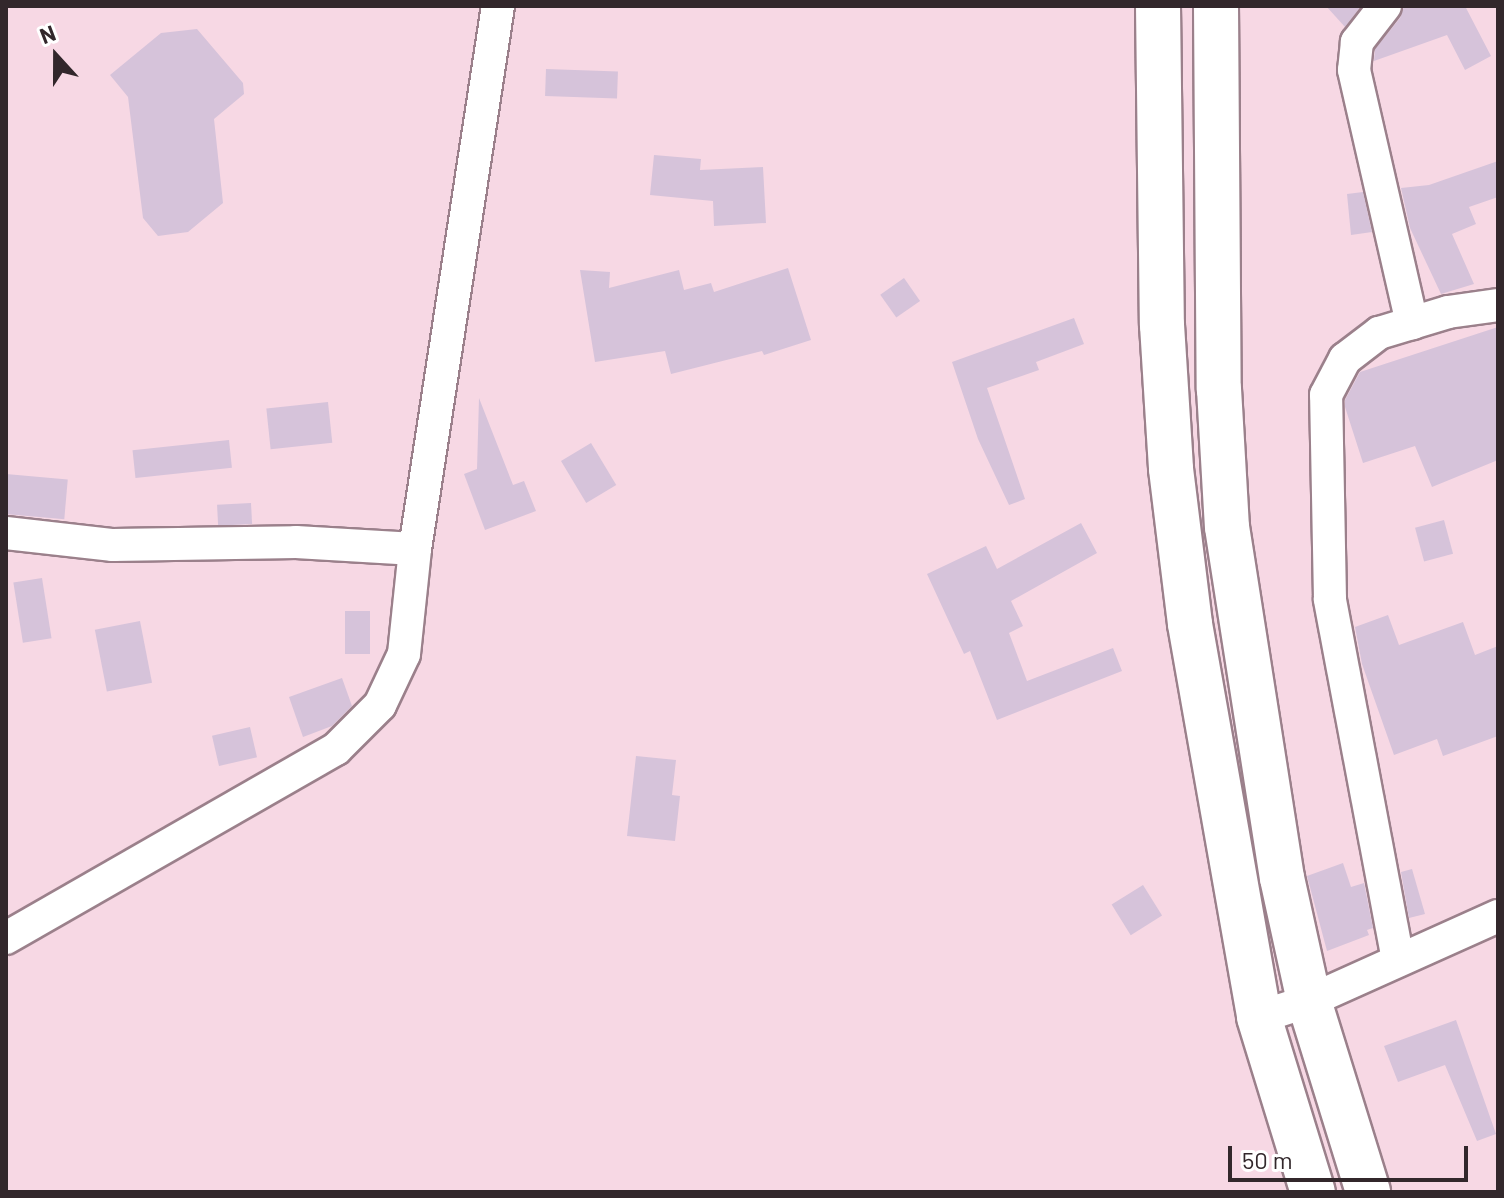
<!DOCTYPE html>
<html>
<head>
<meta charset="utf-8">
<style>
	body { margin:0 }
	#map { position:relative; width:1504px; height:1198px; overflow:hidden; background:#f7d8e4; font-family:Barlow,sans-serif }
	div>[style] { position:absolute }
	.building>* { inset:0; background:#d6c3da; transform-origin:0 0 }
	.roads { filter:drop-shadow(2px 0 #9b808b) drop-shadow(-2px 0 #9b808b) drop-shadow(0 2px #9b808b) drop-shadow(0 -2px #9b808b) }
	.street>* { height:32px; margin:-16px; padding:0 16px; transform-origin:16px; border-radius:16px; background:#fff }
	.secondary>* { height:44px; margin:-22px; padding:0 22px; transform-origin:22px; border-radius:22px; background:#fff }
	span { translate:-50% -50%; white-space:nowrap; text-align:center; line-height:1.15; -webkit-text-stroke:6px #fff; paint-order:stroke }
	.frame { position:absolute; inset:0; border:8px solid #32272b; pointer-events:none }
	.north { position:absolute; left:16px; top:16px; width:80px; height:80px; -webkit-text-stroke:6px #fff; paint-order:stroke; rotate:339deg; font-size:22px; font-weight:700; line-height:32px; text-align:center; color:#32272b }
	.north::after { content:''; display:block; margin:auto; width:28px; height:36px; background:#32272b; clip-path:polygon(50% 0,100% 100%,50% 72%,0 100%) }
	.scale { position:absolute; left:1228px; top:1146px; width:240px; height:36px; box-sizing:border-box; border:4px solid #32272b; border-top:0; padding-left:10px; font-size:24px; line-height:28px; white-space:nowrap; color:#32272b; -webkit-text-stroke:6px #fff; paint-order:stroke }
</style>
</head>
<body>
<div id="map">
	<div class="building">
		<i style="clip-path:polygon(1326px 6px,1361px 6px,1345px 27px)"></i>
		<i style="clip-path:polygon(1404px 6px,1465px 6px,1491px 56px,1465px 70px,1447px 35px,1374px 61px,1375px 49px,1400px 18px)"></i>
		<i style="clip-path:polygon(197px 29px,243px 83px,244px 94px,214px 119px,223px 203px,188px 232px,158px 236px,143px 218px,128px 97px,110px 75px,161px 33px)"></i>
		<i style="left:546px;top:69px;width:72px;height:27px;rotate:2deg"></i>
		<i style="clip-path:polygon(654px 155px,701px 159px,700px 170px,763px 167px,766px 223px,714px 226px,713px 201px,650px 195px)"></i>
		<i style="clip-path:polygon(1498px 161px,1498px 197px,1469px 207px,1476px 224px,1452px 234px,1474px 284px,1441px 294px,1410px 228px,1401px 188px,1429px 185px)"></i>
		<i style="clip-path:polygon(1363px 192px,1372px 232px,1351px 235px,1347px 194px)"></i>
		<i style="clip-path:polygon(788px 268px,811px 340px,764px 355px,762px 351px,671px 374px,665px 351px,595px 362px,580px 270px,610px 272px,609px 288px,679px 270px,684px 290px,711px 283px,714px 292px)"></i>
		<i style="left:904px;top:278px;width:28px;height:29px;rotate:55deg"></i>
		<i style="clip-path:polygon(1074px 318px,1084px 344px,1036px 362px,1039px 370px,987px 388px,1025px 499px,1009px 505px,978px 439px,952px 362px)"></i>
		<i style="clip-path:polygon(1498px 327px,1498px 460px,1432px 487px,1415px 446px,1363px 463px,1345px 407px,1345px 400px,1360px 372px)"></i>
		<i style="clip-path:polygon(479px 398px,513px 485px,524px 481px,536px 511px,485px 530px,464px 474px,477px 469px)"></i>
		<i style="left:328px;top:402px;width:41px;height:62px;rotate:84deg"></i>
		<i style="left:229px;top:440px;width:28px;height:97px;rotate:84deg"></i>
		<i style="left:591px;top:443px;width:49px;height:35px;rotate:59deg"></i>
		<i style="left:6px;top:474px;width:62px;height:40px;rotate:5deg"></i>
		<i style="left:251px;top:503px;width:21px;height:34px;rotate:87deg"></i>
		<i style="left:1444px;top:520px;width:35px;height:30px;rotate:75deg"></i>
		<i style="clip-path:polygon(1081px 523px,1097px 553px,1011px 601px,1023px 626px,1009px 633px,1027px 681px,1113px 648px,1122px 671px,997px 720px,970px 651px,964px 654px,927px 574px,986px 546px,997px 569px)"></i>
		<i style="left:42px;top:578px;width:61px;height:29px;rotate:81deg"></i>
		<i style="left:345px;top:611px;width:25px;height:43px"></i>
		<i style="clip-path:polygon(1388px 615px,1399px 645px,1463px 622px,1475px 655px,1498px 646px,1498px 736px,1443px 756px,1437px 739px,1394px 755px,1362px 664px,1355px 627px)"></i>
		<i style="left:140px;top:621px;width:63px;height:46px;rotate:79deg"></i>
		<i style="clip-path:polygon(342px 678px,352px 706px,332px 726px,303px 737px,289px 697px)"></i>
		<i style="left:250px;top:727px;width:31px;height:39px;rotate:77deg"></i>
		<i style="clip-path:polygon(636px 756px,676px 760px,672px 795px,680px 796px,675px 841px,627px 836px)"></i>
		<i style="clip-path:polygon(1343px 863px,1351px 887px,1364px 883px,1373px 928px,1367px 930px,1369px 935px,1327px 951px,1307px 876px)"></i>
		<i style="clip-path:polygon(1412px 869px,1425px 914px,1409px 918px,1401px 872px)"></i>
		<i style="left:1143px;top:885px;width:36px;height:37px;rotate:58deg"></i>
		<i style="clip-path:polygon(1456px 1020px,1496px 1134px,1477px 1141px,1445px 1065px,1398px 1082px,1384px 1046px)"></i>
	</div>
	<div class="roads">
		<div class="street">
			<i style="left:1385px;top:6px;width:46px;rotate:127.9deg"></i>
			<i style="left:1357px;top:42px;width:28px;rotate:96deg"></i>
			<i style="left:1354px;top:70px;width:260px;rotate:77.1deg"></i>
			<i style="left:6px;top:533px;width:108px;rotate:6.4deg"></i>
			<i style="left:113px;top:545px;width:183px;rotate:-0.9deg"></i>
			<i style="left:296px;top:542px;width:119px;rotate:3.4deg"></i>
			<i style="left:6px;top:938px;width:380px;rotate:-29.8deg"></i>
			<i style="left:336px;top:749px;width:62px;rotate:-45deg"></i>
			<i style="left:380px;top:705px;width:56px;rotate:-64.8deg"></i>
			<i style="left:404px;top:654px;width:106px;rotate:-84deg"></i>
			<i style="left:415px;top:549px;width:549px;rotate:-81.31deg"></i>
			<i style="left:1398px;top:960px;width:367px;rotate:-100.7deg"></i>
			<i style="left:1330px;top:599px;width:204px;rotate:-91.1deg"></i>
			<i style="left:1326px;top:395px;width:41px;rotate:-62.2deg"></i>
			<i style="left:1345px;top:359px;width:43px;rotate:-37.4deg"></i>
			<i style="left:1379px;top:333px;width:72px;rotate:-16.9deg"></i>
			<i style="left:1448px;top:312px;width:50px;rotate:-8deg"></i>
			<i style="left:1259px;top:1017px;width:52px;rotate:-17.7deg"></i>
			<i style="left:1309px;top:1001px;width:207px;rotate:-24.2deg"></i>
		</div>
		<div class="secondary">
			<i style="left:1158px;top:6px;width:319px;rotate:89.3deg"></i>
			<i style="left:1162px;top:325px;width:144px;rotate:86.4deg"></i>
			<i style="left:1171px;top:469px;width:156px;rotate:83deg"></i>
			<i style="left:1190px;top:624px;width:399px;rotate:80deg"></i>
			<i style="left:1259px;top:1017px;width:183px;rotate:72.9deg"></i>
			<i style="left:1216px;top:6px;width:383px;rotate:89.6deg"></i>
			<i style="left:1219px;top:389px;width:138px;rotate:86.7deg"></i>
			<i style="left:1227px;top:527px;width:355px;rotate:81.1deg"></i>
			<i style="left:1282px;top:878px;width:126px;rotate:77.6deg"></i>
			<i style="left:1309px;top:1001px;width:200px;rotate:72.8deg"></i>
		</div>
	</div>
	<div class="frame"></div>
	<div class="north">N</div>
	<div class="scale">50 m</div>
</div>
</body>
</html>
